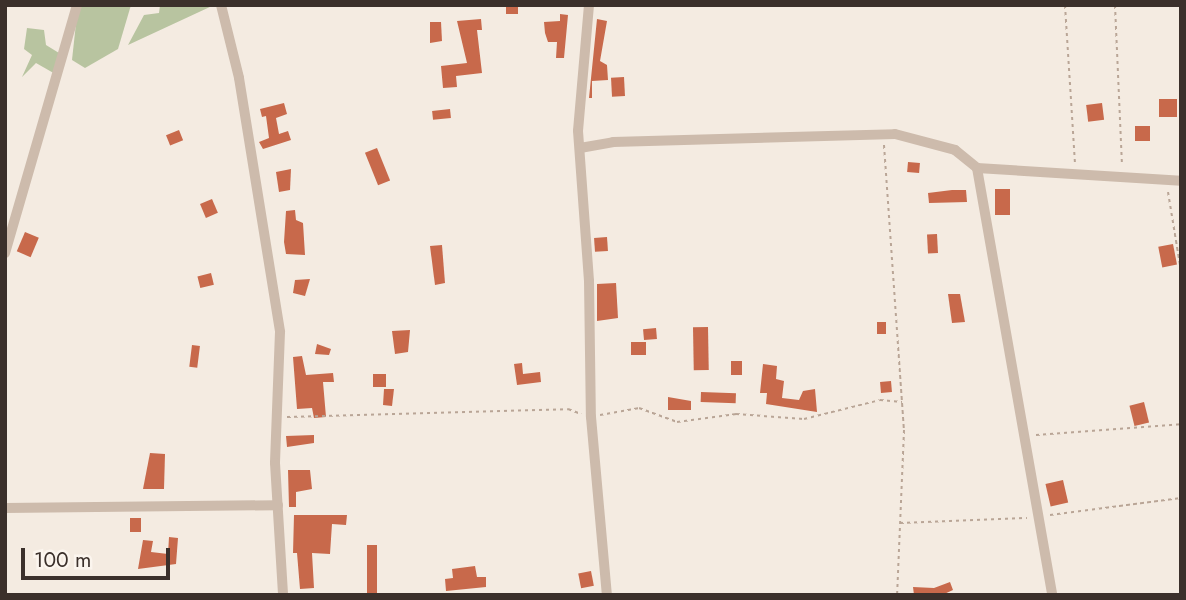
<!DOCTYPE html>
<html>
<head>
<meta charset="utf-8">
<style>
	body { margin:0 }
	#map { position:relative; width:1186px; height:600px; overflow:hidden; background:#f4ebe1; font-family:Jost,sans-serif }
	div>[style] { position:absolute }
	.green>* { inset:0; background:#b8c4a0 }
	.building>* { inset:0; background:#c8694b; transform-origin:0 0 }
	.path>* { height:2px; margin-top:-1px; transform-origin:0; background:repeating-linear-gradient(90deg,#b9a596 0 3.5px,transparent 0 7px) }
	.minor>* { height:10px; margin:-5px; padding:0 5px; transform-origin:5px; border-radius:5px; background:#cdbbac }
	span { translate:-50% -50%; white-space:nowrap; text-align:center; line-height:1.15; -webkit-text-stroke:5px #fbf5ee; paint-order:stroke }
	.frame { position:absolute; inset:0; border:7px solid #3b302b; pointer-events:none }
	.scale { position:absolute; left:21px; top:548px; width:149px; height:32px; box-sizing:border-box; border:4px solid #3b302b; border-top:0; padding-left:9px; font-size:21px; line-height:24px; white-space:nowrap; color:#3b302b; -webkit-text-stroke:5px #fbf5ee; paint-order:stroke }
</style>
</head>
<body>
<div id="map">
	<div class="green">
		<i style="clip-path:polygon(78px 5px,131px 5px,118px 49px,85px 68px,72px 60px)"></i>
		<i style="clip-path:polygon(160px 5px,212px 5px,212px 6px,128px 45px,144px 15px,159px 13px)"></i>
		<i style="clip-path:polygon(27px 28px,44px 30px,46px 45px,59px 53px,57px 75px,36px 63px,22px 77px,32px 55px,24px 49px)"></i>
	</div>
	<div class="building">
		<i style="left:506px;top:5px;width:12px;height:9px"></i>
		<i style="clip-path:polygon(560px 14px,568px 15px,564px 58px,556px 58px,557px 42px,548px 42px,545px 33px,544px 22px,560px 21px)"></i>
		<i style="clip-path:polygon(481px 19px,482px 30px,477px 30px,482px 73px,456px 76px,457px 87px,443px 88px,441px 66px,467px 63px,457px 21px)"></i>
		<i style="clip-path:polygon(597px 19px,607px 21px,600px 61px,607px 65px,608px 80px,592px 81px,592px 98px,589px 98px)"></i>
		<i style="clip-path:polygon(430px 22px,441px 22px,442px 41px,430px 43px)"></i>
		<i style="left:624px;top:77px;width:19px;height:13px;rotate:87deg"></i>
		<i style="left:1159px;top:99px;width:18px;height:18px"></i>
		<i style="clip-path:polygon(284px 103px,287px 114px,276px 118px,279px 134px,288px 131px,291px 140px,263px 149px,259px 142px,269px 138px,266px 116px,262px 117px,260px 109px)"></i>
		<i style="left:1102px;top:103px;width:17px;height:16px;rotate:83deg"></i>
		<i style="left:450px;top:109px;width:9px;height:18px;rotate:84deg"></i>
		<i style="left:1135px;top:126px;width:15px;height:15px"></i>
		<i style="left:179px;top:130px;width:11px;height:14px;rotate:68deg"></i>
		<i style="left:377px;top:148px;width:35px;height:13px;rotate:68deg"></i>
		<i style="left:908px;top:162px;width:12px;height:10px;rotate:5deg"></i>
		<i style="clip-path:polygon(291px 169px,290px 190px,279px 192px,276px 172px)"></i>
		<i style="left:995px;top:189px;width:15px;height:26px"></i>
		<i style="clip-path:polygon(952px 190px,966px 190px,967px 202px,929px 203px,928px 193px)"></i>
		<i style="left:212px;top:199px;width:15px;height:13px;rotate:67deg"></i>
		<i style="clip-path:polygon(295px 210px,296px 220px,303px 223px,305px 255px,286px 254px,284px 242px,286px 211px)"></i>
		<i style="left:25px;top:232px;width:15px;height:21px;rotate:23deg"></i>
		<i style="left:937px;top:234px;width:19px;height:10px;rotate:87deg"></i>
		<i style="left:607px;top:237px;width:14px;height:13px;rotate:86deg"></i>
		<i style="left:1173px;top:244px;width:21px;height:15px;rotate:79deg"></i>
		<i style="clip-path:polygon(442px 245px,445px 283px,435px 285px,430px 246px)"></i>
		<i style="left:211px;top:273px;width:12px;height:14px;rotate:76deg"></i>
		<i style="clip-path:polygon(310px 279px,305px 296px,293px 293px,295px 280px)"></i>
		<i style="clip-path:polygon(616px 283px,618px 318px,597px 321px,597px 284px)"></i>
		<i style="clip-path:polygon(948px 294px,960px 294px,965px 322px,952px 323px)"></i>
		<i style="left:877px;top:322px;width:9px;height:12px"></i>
		<i style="left:708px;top:327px;width:43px;height:15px;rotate:89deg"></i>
		<i style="left:656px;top:328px;width:11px;height:13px;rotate:85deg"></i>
		<i style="clip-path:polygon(410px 330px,408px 352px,395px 354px,392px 331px)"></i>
		<i style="left:646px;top:342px;width:13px;height:15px;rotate:90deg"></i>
		<i style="clip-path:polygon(317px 344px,331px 349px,329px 355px,315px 354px)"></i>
		<i style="left:192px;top:345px;width:8px;height:22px;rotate:7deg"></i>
		<i style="clip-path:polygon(302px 356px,306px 375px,333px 373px,334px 382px,323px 382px,326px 417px,314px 418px,312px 408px,297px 409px,293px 357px)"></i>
		<i style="left:731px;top:361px;width:11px;height:14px"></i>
		<i style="clip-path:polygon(522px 363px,523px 374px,540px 372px,541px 382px,517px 385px,514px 364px)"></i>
		<i style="clip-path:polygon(763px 364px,777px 366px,776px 379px,784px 381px,782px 398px,799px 400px,803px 391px,815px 389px,817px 412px,766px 404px,767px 393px,760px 393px)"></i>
		<i style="left:373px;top:374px;width:13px;height:13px"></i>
		<i style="left:891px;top:381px;width:11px;height:11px;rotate:85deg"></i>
		<i style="clip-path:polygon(384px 389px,394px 389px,392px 406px,383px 405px)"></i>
		<i style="left:701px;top:392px;width:35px;height:10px;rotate:2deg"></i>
		<i style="clip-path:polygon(668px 397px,691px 401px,691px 410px,668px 410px)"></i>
		<i style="left:1144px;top:402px;width:21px;height:15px;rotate:76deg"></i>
		<i style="clip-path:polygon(314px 435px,314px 443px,287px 447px,286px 436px)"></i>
		<i style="clip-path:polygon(150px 453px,165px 454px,164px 489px,143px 489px)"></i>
		<i style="clip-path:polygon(288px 470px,310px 470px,312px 489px,296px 492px,296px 507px,289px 507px)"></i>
		<i style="left:1063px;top:480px;width:23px;height:18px;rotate:77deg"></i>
		<i style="clip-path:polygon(294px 515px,347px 515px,346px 525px,332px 524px,330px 554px,312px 553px,314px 588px,300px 589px,297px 553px,293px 553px)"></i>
		<i style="left:130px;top:518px;width:11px;height:14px"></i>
		<i style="clip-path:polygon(169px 537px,178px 538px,176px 564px,138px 569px,143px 540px,153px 541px,151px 552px,168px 554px)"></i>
		<i style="left:367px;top:545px;width:10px;height:48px"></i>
		<i style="clip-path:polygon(475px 566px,477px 577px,486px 577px,486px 587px,446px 591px,445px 579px,453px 578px,452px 569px)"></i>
		<i style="left:591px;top:571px;width:15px;height:13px;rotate:79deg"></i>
		<i style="clip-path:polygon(950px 582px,953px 590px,942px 595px,914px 595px,913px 587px,934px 588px)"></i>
	</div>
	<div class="path">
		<i style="left:1065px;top:5px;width:159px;rotate:86.4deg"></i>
		<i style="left:1115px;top:5px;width:160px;rotate:87.5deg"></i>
		<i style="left:1180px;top:5px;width:10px;rotate:84deg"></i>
		<i style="left:1116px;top:6px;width:12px;rotate:-5deg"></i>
		<i style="left:884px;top:145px;width:286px;rotate:86deg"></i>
		<i style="left:904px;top:430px;width:165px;rotate:92.4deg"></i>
		<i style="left:1168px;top:192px;width:80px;rotate:80.7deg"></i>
		<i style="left:600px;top:415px;width:40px;rotate:-10deg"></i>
		<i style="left:639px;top:408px;width:40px;rotate:20.2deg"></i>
		<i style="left:677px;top:422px;width:60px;rotate:-7.7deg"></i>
		<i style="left:736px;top:414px;width:68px;rotate:4.2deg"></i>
		<i style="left:804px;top:419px;width:78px;rotate:-14deg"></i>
		<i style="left:880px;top:400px;width:22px;rotate:5deg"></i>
		<i style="left:287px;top:417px;width:281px;rotate:-1.6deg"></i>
		<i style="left:568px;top:409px;width:14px;rotate:21deg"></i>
		<i style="left:1036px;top:435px;width:145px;rotate:-4.3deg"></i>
		<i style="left:1050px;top:515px;width:132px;rotate:-7.4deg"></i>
		<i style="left:900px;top:523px;width:127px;rotate:-2.3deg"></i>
	</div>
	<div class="minor">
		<i style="left:221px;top:5px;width:75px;rotate:76.1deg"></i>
		<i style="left:239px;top:78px;width:257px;rotate:80.8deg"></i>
		<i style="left:280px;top:332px;width:131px;rotate:92.2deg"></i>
		<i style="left:275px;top:463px;width:132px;rotate:86.5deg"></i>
		<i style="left:589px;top:5px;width:126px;rotate:95deg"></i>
		<i style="left:578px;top:131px;width:150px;rotate:85.8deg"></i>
		<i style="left:589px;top:281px;width:136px;rotate:89.2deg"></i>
		<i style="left:591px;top:417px;width:179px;rotate:84.9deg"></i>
		<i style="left:580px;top:148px;width:34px;rotate:-10deg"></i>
		<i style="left:613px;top:142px;width:282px;rotate:-1.6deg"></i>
		<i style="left:895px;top:134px;width:62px;rotate:14.9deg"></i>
		<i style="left:955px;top:150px;width:28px;rotate:39deg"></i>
		<i style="left:977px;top:168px;width:204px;rotate:3.6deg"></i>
		<i style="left:977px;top:168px;width:434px;rotate:80deg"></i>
		<i style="left:5px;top:253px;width:258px;rotate:-73.8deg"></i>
		<i style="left:5px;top:508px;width:273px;rotate:-0.6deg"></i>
	</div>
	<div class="frame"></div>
	<div class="scale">100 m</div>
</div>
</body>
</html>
